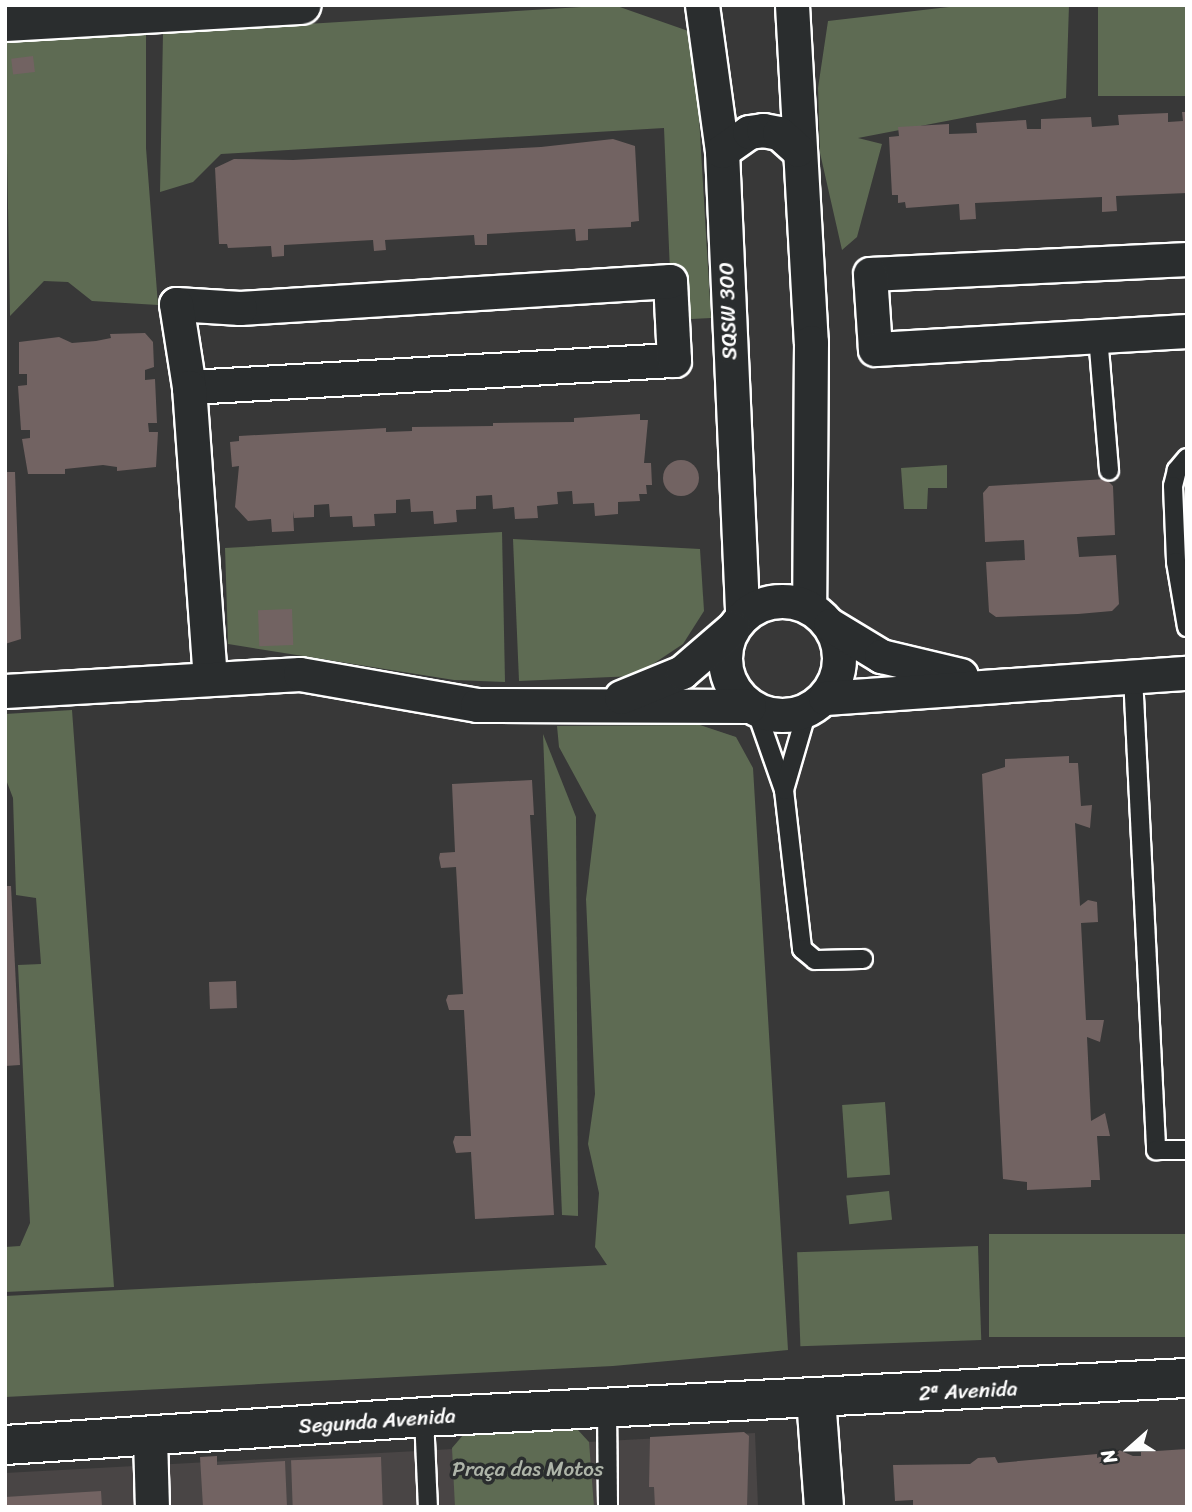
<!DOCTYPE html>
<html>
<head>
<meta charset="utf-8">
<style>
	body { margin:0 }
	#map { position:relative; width:1192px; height:1512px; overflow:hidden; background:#383838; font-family:Sriracha,sans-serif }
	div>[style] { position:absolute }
	.built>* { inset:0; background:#494545 }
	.green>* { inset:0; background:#5e6b53; transform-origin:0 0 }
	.building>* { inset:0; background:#726362; transform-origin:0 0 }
	.round { border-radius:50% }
	.roads { filter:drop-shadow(2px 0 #fff) drop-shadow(-2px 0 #fff) drop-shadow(0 2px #fff) drop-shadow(0 -2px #fff) }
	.lane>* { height:18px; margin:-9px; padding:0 9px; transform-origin:9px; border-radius:9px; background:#2a2d2e }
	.street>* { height:33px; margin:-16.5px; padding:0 16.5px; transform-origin:16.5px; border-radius:16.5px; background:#2a2d2e }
	.street>.ring { margin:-16.5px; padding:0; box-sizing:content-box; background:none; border:33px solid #2a2d2e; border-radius:50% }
	.secondary>* { height:38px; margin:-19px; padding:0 19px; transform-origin:19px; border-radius:19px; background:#2a2d2e }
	span { translate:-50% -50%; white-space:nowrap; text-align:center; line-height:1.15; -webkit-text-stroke:7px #2a2d2e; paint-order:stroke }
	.street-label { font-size:21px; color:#fff }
	.park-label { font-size:21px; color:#aeb5a9 }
	.frame { position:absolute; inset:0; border:7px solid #fff; pointer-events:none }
	.north { position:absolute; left:1094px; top:1414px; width:70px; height:70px; -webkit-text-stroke:5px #2a2d2e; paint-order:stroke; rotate:249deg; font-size:19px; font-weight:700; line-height:28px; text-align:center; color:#fff }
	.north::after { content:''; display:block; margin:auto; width:24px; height:32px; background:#fff; clip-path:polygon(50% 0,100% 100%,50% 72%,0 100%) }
</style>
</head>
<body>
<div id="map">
	<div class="built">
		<i style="clip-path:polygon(755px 1433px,758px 1507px,5px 1507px,5px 1473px)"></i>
	</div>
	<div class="green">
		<i style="clip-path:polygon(614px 5px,694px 33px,711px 318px,672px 320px,664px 128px,221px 154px,193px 182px,160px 192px,163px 33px)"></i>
		<i style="clip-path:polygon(966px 5px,1069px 5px,1066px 98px,858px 138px,882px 144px,857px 237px,842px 250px,820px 153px,818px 88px,828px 21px)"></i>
		<i style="left:1098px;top:5px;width:89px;height:91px"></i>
		<i style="clip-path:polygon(146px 34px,146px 148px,158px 305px,92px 301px,68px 282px,44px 281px,10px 316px,5px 42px)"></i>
		<i style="clip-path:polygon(947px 465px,947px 488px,928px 488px,927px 509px,904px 509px,901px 468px)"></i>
		<i style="clip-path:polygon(502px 532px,505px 682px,454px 680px,228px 644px,225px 548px)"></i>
		<i style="clip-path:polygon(513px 539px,700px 549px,704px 611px,683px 644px,635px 676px,519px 681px)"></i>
		<i style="clip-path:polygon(72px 710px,114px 1287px,5px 1292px,5px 1247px,20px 1246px,30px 1223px,18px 965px,41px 964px,36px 898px,16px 895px,13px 798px,5px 777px,5px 714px)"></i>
		<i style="clip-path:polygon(700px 725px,736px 737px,753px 768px,788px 1350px,613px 1366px,5px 1397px,5px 1296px,607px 1265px,595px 1247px,599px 1193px,588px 1144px,595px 1094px,586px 899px,596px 815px,559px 747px,557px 726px)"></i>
		<i style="clip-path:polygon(543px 734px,576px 817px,578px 1216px,562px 1215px)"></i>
		<i style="left:885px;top:1102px;width:73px;height:43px;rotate:86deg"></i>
		<i style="left:889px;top:1191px;width:29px;height:43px;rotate:84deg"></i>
		<i style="left:1187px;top:1234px;width:103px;height:198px;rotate:90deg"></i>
		<i style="left:978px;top:1246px;width:94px;height:181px;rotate:88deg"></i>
		<i style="clip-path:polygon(577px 1429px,589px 1442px,594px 1507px,455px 1507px,452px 1448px,464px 1434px)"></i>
	</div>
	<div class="building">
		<i style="left:33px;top:56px;width:16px;height:22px;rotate:83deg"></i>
		<i style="clip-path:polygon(1182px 112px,1187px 112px,1187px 193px,1116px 196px,1117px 211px,1102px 212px,1102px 197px,975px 203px,976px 219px,960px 220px,959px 204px,906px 208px,905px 202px,898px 203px,898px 195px,892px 195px,889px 137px,899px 136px,898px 127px,949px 124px,949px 134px,977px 133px,976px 123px,1026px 120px,1027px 129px,1041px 129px,1041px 119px,1091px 117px,1092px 127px,1119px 125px,1118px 115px,1168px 113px,1168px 122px,1183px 121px)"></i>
		<i style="clip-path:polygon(613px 139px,635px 146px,639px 221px,631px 222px,631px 227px,588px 229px,588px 240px,576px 241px,575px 229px,487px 234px,487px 245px,475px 245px,474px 235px,385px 240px,386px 250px,374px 251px,373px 240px,284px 245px,284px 256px,272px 257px,271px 246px,228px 248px,227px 244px,219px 244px,215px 168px,234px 159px,293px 160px,541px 147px)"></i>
		<i style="clip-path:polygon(145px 333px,153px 342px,154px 367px,145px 370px,145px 380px,155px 379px,157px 423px,148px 423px,149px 432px,158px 432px,156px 467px,117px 471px,117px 467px,103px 465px,65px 469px,65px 474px,28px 474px,22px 439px,30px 438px,30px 430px,21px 430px,18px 386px,27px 385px,27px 374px,19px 374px,19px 342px,59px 337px,72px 343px,96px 341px,111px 338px,110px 334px)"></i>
		<i style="clip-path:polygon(640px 414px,640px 420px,648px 420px,644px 463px,651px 463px,652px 485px,646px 485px,647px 494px,639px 494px,640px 501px,618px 502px,618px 514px,595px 516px,594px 503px,573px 504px,572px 491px,557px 492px,558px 504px,537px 506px,538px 518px,515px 519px,514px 507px,493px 509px,492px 495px,476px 496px,476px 509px,456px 510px,457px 522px,434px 524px,433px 511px,411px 512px,410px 499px,396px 500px,396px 513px,374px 514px,375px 526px,353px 527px,352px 516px,330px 517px,329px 504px,314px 505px,314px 517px,294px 518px,293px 511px,294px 531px,272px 532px,271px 519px,248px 521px,235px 507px,239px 466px,232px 467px,230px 442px,239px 441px,239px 436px,386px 428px,386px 432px,412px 431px,412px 427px,493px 426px,493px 423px,574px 422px,574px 418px)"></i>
		<i class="round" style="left:663px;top:460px;width:36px;height:36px"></i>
		<i style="clip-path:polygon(5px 472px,15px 472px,21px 639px,5px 644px)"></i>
		<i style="clip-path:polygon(1106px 479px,1113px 486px,1115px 535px,1077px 537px,1079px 557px,1116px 555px,1119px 604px,1112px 611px,1078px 614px,996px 617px,989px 612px,986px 562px,1025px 560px,1024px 540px,985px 542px,983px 493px,989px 486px)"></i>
		<i style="left:292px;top:609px;width:36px;height:34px;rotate:88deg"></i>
		<i style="clip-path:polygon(1069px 756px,1069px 763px,1078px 763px,1081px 806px,1092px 805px,1090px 828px,1075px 823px,1080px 906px,1088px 900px,1097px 902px,1098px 922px,1081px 923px,1086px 1020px,1104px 1020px,1100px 1042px,1087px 1037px,1091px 1121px,1105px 1113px,1110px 1136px,1097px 1136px,1100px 1180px,1091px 1180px,1091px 1187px,1027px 1190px,1027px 1182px,1003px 1179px,982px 774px,1005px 767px,1005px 759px)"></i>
		<i style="clip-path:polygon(532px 780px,534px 815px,530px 815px,554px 1215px,475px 1219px,471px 1152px,456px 1153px,453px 1142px,455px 1136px,471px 1136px,464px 1010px,449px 1010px,446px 1000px,448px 995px,463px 994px,456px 867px,441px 868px,439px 858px,440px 853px,455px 852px,452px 784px)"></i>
		<i style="clip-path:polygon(5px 886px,11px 886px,20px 1065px,5px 1066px)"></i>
		<i style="left:236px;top:981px;width:27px;height:27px;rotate:88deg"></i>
		<i style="clip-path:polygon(744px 1432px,749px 1436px,747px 1507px,655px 1507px,654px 1487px,649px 1487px,650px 1437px)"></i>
		<i style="clip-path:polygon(1187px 1449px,1187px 1507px,913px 1507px,913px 1500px,895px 1501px,893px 1465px,970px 1464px,978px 1458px,995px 1457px,998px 1463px,1097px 1454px,1097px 1458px,1119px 1450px,1133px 1456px,1141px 1456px,1141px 1452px)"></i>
		<i style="clip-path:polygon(217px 1456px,217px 1465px,285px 1461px,287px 1507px,203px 1507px,200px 1457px)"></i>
		<i style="left:381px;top:1457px;width:50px;height:90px;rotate:88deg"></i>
		<i style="clip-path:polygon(101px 1491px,102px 1507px,5px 1507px,5px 1497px)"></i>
	</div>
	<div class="roads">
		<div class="lane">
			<i style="left:1098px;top:336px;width:135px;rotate:85.3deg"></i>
			<i style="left:1187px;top:458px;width:16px;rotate:130deg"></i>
			<i style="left:1177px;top:470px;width:16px;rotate:104deg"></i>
			<i style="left:1173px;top:486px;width:76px;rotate:87.7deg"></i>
			<i style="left:1176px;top:562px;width:66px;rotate:80.4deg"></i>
			<i style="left:1133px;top:676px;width:475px;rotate:87.2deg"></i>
			<i style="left:1156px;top:1150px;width:31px"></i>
			<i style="left:756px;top:710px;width:85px;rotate:70.7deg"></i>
			<i style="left:784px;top:790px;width:160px;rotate:83.5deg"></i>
			<i style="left:802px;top:949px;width:17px;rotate:40deg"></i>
			<i style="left:815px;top:960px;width:48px;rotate:-1.2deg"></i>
			<i style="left:784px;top:790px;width:82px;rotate:-73.8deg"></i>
			<i style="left:607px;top:1409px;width:98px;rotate:89.4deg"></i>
			<i style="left:424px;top:1417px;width:90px;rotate:87.5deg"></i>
		</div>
		<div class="street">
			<i style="left:702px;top:5px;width:147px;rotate:82.2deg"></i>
			<i style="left:722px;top:151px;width:466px;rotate:87.5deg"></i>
			<i style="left:792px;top:5px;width:338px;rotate:86.8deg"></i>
			<i style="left:811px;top:342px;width:265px;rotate:90.4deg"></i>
			<i style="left:722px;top:151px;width:33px;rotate:-35deg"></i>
			<i style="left:749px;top:132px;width:14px;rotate:-8deg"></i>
			<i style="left:763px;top:130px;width:16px;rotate:11deg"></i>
			<i style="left:779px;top:133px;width:25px;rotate:42deg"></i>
			<i style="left:1187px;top:259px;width:317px;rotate:177.3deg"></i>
			<i style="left:870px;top:274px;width:75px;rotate:86.2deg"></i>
			<i style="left:875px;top:349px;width:313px;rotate:-3.3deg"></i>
			<i style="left:189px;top:387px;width:486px;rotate:-3.2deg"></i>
			<i style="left:674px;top:360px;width:79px;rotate:-92.9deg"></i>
			<i style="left:670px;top:281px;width:431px;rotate:176.4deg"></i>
			<i style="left:240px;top:308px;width:64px;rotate:-176.4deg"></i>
			<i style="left:176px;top:304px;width:84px;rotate:81.1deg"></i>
			<i style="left:189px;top:387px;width:292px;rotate:85.9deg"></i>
			<i class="ring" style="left:725px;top:601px;width:81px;height:81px"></i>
			<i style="left:830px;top:625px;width:60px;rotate:31.3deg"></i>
			<i style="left:881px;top:656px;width:82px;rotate:13.4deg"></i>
			<i style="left:5px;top:691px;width:295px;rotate:-3.3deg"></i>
			<i style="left:300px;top:674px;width:180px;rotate:9.9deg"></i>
			<i style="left:477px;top:705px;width:272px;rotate:0.2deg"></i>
			<i style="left:621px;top:697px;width:66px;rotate:-22.3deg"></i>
			<i style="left:682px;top:672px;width:67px;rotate:-40.8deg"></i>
			<i style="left:825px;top:698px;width:363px;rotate:-4deg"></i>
			<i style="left:150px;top:1437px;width:70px;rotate:88.4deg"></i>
		</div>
		<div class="secondary">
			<i style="left:5px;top:22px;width:297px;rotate:-3.3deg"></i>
			<i style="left:816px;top:1398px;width:109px;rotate:85.8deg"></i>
			<i style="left:5px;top:1445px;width:420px;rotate:-3.8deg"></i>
			<i style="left:424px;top:1417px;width:764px;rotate:-2.93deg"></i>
		</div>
	</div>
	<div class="street-label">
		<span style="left:728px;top:311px;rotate:-92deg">SQSW 300</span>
		<span style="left:968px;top:1391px;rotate:-3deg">2ª Avenida</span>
		<span style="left:377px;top:1421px;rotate:-4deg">Segunda Avenida</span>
	</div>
	<div class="park-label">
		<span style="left:528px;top:1469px">Praça das Motos</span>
	</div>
	<div class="frame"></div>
	<div class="north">N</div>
</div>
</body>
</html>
